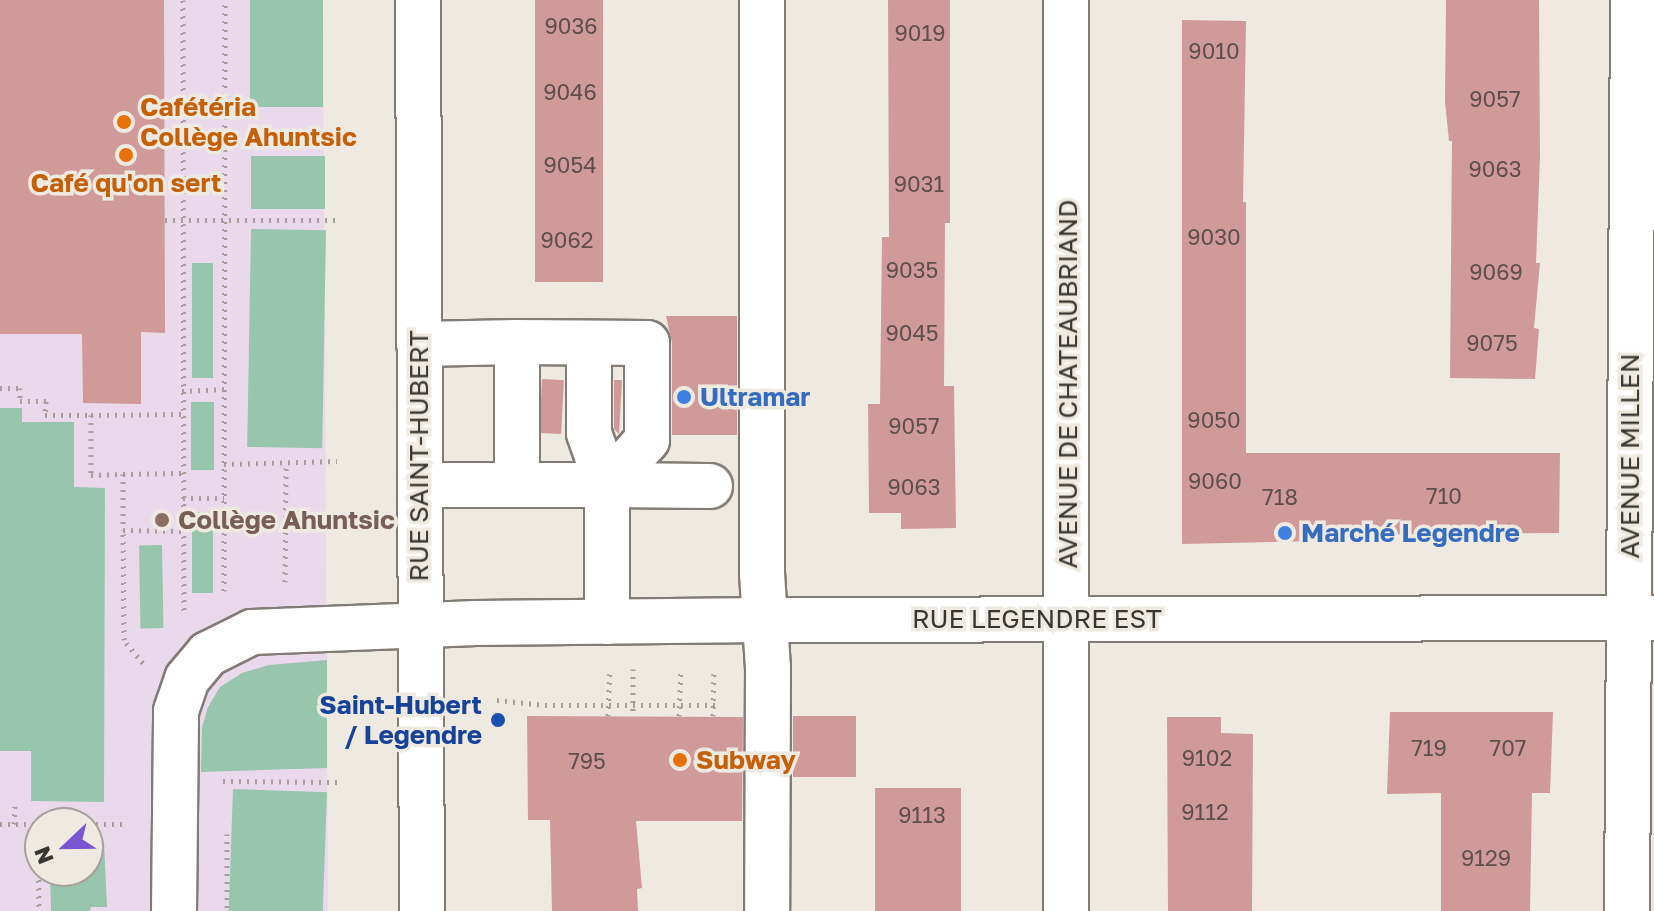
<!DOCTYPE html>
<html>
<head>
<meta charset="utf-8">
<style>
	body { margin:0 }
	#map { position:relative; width:1654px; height:911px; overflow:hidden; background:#eee9e1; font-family:"Golos Text",sans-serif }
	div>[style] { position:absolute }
	.education>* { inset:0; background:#ead9eb }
	.green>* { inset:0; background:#97c5ae; transform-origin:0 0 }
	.building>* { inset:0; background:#d09a99; transform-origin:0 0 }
	.path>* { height:5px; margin-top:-2.5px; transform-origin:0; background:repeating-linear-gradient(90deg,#a4a09a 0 2px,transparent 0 8px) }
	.roads { filter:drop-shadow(2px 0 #817c75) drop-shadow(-2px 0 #817c75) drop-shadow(0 2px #817c75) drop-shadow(0 -2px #817c75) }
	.minor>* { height:44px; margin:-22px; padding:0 22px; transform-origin:22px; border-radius:22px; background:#fff }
	.major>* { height:44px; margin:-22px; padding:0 22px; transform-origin:22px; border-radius:22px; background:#fff }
	.dots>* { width:22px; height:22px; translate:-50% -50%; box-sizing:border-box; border:4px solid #eee9e1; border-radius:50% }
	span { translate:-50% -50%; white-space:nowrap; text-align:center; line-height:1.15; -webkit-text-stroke:7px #eee9e1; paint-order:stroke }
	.number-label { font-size:22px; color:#5e4f4c }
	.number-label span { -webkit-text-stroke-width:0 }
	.food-label { font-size:26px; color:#c56008; font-weight:700 }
	.left { translate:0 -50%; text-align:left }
	.street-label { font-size:26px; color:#383633 }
	.shop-label { font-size:26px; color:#366cbe; font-weight:700 }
	.education-label { font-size:26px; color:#785e54; font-weight:700 }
	.transit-label { font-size:26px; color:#164399; font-weight:700 }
	.right { translate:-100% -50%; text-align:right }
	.north { position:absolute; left:24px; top:807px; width:80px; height:80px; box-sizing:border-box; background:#eee9e1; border:2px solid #a5a19b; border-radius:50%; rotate:248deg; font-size:22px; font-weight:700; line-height:32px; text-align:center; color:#383633 }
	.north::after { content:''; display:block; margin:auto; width:28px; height:36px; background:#7a55cf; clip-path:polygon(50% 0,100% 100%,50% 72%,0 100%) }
</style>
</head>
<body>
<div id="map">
	<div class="education">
		<i style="clip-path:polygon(evenodd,0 0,323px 0,328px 911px,0 911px,0 0,40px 823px,88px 823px,88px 871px,40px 871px,40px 823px)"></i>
	</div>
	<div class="green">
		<i style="left:250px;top:0;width:73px;height:107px"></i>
		<i style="left:251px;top:156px;width:74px;height:53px"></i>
		<i style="left:251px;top:229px;width:75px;height:218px;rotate:1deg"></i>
		<i style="left:192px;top:263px;width:21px;height:115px"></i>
		<i style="left:191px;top:402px;width:23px;height:68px"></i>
		<i style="clip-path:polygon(0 408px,22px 408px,22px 422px,74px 422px,74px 487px,105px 488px,104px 802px,31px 801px,31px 751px,0 751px)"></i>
		<i style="left:192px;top:512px;width:21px;height:81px"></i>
		<i style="left:162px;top:545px;width:83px;height:23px;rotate:89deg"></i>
		<i style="clip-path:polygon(327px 660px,327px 768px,201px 772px,202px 727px,208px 707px,220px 687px,242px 673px,269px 665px)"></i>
		<i style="left:233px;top:789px;width:94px;height:122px;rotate:2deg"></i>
		<i style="clip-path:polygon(88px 842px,104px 842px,107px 907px,91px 907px,90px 911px,51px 911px,50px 871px,88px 871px)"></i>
	</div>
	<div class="building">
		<i style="clip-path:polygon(0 0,164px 0,165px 333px,141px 332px,141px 404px,83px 403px,82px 334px,0 334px)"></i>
		<i style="left:535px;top:0;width:68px;height:282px"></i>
		<i style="clip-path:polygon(888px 0,950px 0,950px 223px,945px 223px,944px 386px,954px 386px,956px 528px,901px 529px,901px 513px,869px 513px,868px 404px,880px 404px,882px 237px,889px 237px)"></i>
		<i style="clip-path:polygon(1446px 0,1539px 0,1540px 157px,1536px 263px,1540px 263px,1534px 328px,1539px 329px,1535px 379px,1450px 378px,1452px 141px,1449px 141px,1445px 102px)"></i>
		<i style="clip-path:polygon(1182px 20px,1246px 21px,1243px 202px,1246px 202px,1246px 453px,1560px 453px,1559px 533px,1319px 535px,1319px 541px,1182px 544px)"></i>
		<i style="clip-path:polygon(666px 316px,737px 316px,737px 435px,672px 435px,672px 343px)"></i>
		<i style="left:542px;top:379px;width:22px;height:54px;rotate:3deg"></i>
		<i style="clip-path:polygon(614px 380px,622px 380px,619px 434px,614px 429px)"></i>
		<i style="clip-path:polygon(1390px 712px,1553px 712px,1550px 793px,1532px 793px,1530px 911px,1441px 911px,1441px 793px,1387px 794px)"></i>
		<i style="clip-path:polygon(527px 716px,743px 717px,742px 821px,636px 821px,642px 888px,637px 889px,638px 911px,552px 911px,550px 820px,528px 820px)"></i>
		<i style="left:793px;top:716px;width:63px;height:61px"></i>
		<i style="clip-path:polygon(1167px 717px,1221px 717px,1221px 733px,1253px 734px,1252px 911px,1168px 911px)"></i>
		<i style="left:875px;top:788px;width:86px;height:123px"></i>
	</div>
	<div class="path">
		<i style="left:183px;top:0;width:613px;rotate:89.91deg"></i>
		<i style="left:165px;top:141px;width:171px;rotate:0.3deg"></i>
		<i style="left:165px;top:220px;width:171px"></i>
		<i style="left:0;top:388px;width:20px"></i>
		<i style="left:20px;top:388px;width:13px;rotate:90deg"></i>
		<i style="left:20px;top:401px;width:26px"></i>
		<i style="left:46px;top:401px;width:14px;rotate:94deg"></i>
		<i style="left:45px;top:415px;width:46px"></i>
		<i style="left:91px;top:415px;width:60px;rotate:90deg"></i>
		<i style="left:91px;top:475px;width:32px;rotate:-2deg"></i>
		<i style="left:123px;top:474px;width:56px;rotate:90deg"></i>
		<i style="left:182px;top:391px;width:43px;rotate:-2.7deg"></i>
		<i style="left:91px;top:415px;width:91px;rotate:-0.6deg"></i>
		<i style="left:224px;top:464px;width:113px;rotate:-1.5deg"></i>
		<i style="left:123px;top:474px;width:60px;rotate:-1deg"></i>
		<i style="left:183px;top:498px;width:41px"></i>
		<i style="left:285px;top:582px;width:118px;rotate:-89.5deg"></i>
		<i style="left:224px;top:591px;width:591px;rotate:-89.9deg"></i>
		<i style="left:143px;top:663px;width:30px;rotate:-130deg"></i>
		<i style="left:124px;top:640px;width:110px;rotate:-90.5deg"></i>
		<i style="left:123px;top:530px;width:59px;rotate:1deg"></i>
		<i style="left:633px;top:669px;width:47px;rotate:90deg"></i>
		<i style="left:497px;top:700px;width:48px;rotate:5.9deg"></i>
		<i style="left:545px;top:705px;width:174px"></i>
		<i style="left:608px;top:716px;width:47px;rotate:-87.6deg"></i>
		<i style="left:679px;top:716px;width:47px;rotate:-87.6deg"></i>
		<i style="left:713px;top:716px;width:47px;rotate:-88.8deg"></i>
		<i style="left:223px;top:781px;width:115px;rotate:0.5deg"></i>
		<i style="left:0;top:824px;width:39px"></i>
		<i style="left:14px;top:824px;width:18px;rotate:-87deg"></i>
		<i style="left:38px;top:824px;width:87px;rotate:89.3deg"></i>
		<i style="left:88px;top:824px;width:39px"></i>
		<i style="left:227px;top:834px;width:77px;rotate:90deg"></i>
	</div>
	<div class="roads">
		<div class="minor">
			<i style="left:762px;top:0;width:573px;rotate:90deg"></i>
			<i style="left:762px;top:573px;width:95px;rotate:86.4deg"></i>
			<i style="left:768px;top:668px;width:243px;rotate:90.2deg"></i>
			<i style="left:1066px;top:0;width:911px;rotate:90deg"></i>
			<i style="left:517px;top:342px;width:130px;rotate:0.4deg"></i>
			<i style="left:647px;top:343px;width:97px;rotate:90deg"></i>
			<i style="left:647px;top:440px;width:60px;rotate:131.6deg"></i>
			<i style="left:589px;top:343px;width:90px;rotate:90deg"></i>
			<i style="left:589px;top:433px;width:55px;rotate:70.9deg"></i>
			<i style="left:419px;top:344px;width:98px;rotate:-1.2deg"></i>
			<i style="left:517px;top:342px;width:143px;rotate:90deg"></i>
			<i style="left:517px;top:485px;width:97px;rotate:180deg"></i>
			<i style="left:517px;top:485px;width:90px"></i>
			<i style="left:607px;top:485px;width:137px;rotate:90deg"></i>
			<i style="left:607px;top:485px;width:103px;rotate:0.6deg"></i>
			<i style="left:174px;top:911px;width:200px;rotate:-89.4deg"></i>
			<i style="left:176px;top:711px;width:34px;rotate:-71deg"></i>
			<i style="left:187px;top:679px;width:33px;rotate:-50deg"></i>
			<i style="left:208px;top:654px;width:49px;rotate:-26.6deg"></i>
			<i style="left:252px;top:632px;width:224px;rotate:-2.3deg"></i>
			<i style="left:476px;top:623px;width:289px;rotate:-0.6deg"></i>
			<i style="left:765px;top:620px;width:889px;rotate:-0.13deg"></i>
			<i style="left:1627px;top:911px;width:911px;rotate:-89.62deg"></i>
		</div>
		<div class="major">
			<i style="left:418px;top:0;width:911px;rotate:89.75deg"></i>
		</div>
	</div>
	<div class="dots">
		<i style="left:124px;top:122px;background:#e8710a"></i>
		<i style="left:126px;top:155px;background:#e8710a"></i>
		<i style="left:684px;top:397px;background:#3f7fe0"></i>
		<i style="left:162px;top:520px;background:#8d6e63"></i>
		<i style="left:1285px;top:533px;background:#3f7fe0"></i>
		<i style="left:498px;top:720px;background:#1a4fb4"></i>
		<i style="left:680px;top:760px;background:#e8710a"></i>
	</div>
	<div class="number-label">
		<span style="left:571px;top:26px">9036</span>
		<span style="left:920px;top:33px">9019</span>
		<span style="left:1214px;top:51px">9010</span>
		<span style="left:570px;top:92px">9046</span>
		<span style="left:1495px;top:99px">9057</span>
		<span style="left:570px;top:165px">9054</span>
		<span style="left:1495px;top:169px">9063</span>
		<span style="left:919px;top:184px">9031</span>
		<span style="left:1214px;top:237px">9030</span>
		<span style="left:567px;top:240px">9062</span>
		<span style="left:912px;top:270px">9035</span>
		<span style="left:1496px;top:272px">9069</span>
		<span style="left:912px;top:333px">9045</span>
		<span style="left:1492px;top:343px">9075</span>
		<span style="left:1214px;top:420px">9050</span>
		<span style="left:914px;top:426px">9057</span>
		<span style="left:1215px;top:481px">9060</span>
		<span style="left:914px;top:487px">9063</span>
		<span style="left:1444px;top:496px">710</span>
		<span style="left:1280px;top:497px">718</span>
		<span style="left:1429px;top:748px">719</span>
		<span style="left:1508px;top:748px">707</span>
		<span style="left:1207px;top:758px">9102</span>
		<span style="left:587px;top:761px">795</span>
		<span style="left:1205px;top:812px">9112</span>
		<span style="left:922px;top:815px">9113</span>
		<span style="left:1486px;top:858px">9129</span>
	</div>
	<div class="food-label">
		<span class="left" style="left:140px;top:122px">Cafétéria<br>Collège Ahuntsic</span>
		<span style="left:126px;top:183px">Café qu'on sert</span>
		<span class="left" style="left:696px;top:760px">Subway</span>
	</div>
	<div class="street-label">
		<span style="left:1068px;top:384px;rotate:-90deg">AVENUE DE CHATEAUBRIAND</span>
		<span style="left:419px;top:456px;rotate:-90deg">RUE SAINT-HUBERT</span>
		<span style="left:1630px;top:456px;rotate:-90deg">AVENUE MILLEN</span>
		<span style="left:1037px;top:619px">RUE LEGENDRE EST</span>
	</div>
	<div class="shop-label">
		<span class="left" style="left:700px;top:397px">Ultramar</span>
		<span class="left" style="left:1301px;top:533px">Marché Legendre</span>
	</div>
	<div class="education-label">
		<span class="left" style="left:178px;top:520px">Collège Ahuntsic</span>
	</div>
	<div class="transit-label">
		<span class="right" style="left:482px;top:720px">Saint-Hubert<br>/ Legendre</span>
	</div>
	<div class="north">N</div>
</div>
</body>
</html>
